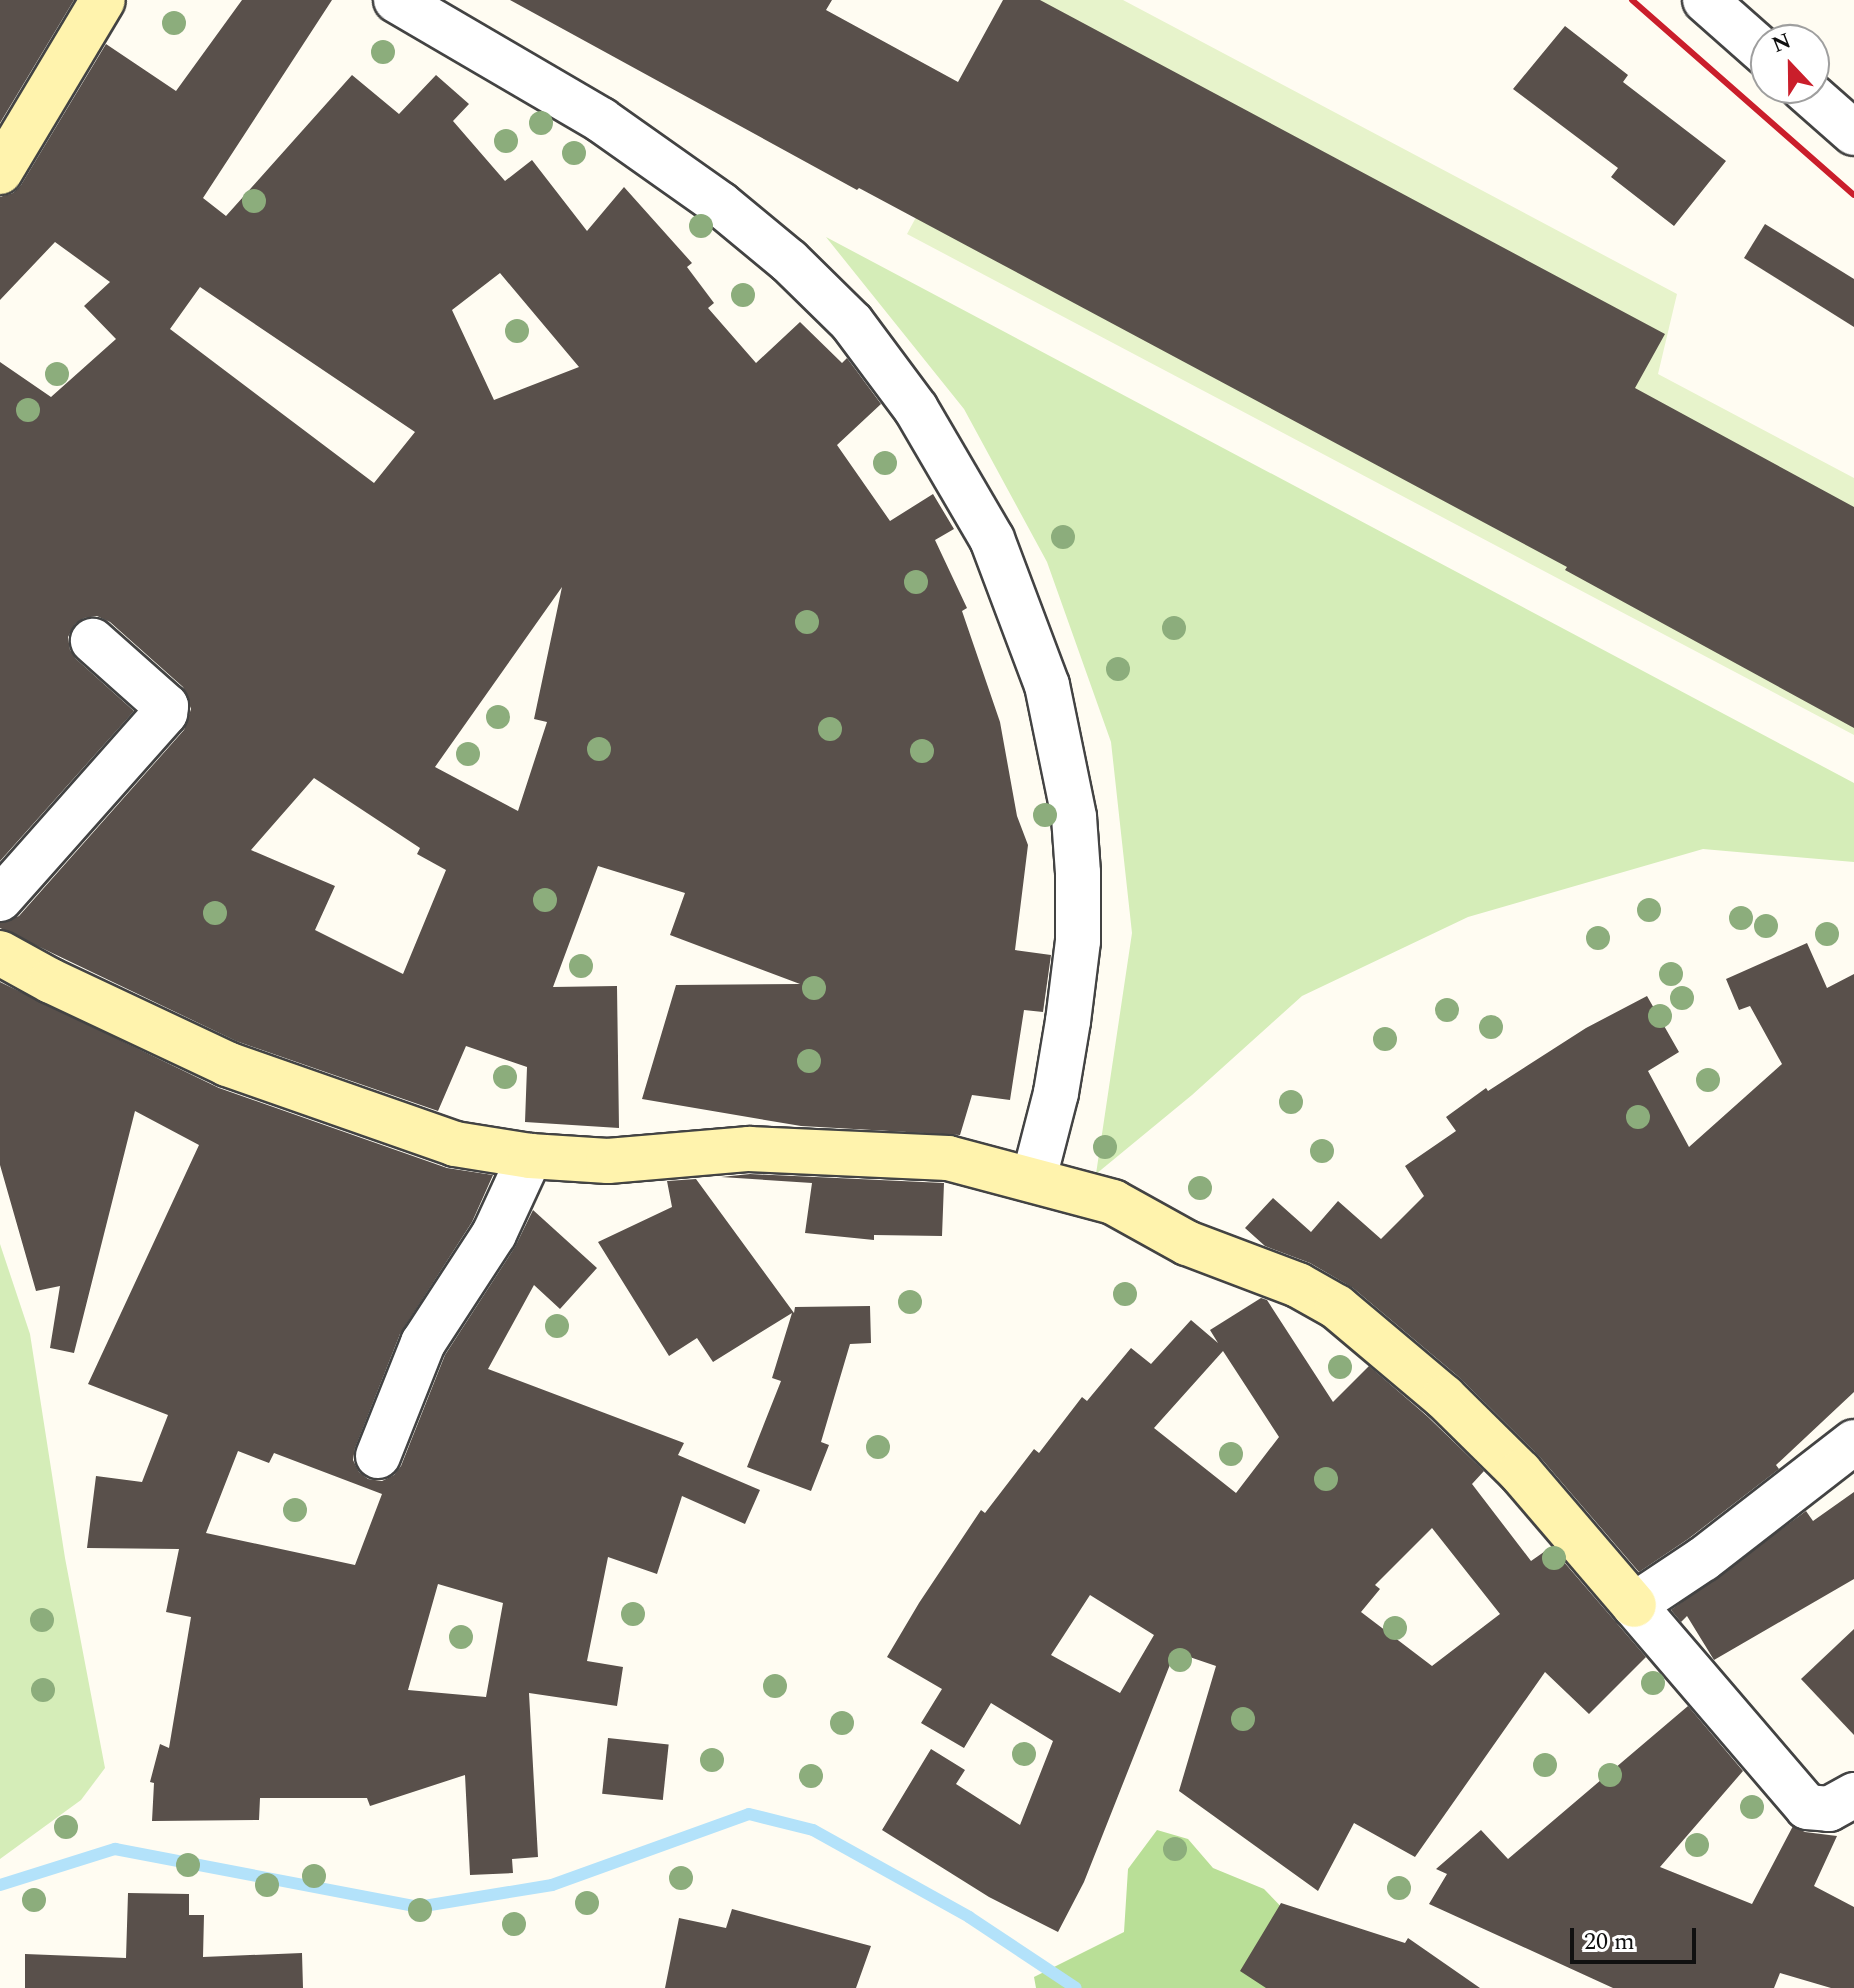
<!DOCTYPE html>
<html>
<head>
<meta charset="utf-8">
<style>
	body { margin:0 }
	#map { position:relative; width:1854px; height:1988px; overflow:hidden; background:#fffcf2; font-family:Spectral,serif }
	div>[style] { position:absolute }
	.green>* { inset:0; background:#d5edb8 }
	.forest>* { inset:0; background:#b9df97 }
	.pitch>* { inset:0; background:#e7f3cb }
	.stream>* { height:12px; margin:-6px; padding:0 6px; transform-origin:6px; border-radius:6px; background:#b3e2fa }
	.building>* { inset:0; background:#59504b; transform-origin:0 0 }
	.roads { filter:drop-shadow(2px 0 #434343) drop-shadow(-2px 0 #434343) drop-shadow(0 2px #434343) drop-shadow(0 -2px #434343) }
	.street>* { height:44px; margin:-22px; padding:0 22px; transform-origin:22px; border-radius:22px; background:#fff }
	.secondary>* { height:44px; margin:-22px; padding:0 22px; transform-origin:22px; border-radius:22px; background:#fff3ad }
	.rail>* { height:6px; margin:-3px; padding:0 3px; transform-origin:3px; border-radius:3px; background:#ca1e2b }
	.trees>* { width:24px; height:24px; margin:-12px; border-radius:50%; background:#8cad7c }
	span { translate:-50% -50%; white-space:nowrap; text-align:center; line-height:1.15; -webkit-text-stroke:8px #fff; paint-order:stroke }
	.north { position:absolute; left:1750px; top:24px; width:80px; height:80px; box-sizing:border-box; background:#fff; border:2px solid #9f9f9f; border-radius:50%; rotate:338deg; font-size:22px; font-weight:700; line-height:32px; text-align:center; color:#101010 }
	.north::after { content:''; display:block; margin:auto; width:28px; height:36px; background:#ca1e2b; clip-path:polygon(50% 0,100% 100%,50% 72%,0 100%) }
	.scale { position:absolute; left:1570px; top:1928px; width:126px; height:36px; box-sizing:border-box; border:4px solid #101010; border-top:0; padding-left:10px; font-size:24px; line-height:28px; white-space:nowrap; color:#101010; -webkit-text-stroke:6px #fff; paint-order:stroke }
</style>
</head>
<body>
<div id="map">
	<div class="green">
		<i style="clip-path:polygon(826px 237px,1854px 783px,1854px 862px,1703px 849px,1468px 917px,1302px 996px,1192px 1095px,1096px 1174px,1132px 933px,1111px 742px,1047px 562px,964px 409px)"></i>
		<i style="clip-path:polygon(0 1244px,30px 1334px,65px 1558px,105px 1768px,81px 1800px,0 1859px)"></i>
	</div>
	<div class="forest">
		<i style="clip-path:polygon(1157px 1830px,1188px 1839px,1213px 1868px,1264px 1889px,1295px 1921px,1317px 1988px,1036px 1988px,1034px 1977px,1124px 1932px,1128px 1869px)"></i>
	</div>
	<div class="pitch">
		<i style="clip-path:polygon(1033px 0,1123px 0,1677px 294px,1658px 374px,1854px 478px,1854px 735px,907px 234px)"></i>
	</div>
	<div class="stream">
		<i style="left:0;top:1885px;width:121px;rotate:-17.4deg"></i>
		<i style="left:115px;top:1849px;width:309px;rotate:10.8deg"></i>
		<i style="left:418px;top:1907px;width:136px;rotate:-9.3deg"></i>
		<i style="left:552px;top:1885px;width:209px;rotate:-19.8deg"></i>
		<i style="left:749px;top:1814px;width:66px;rotate:14deg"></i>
		<i style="left:813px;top:1830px;width:179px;rotate:29.1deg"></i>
		<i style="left:969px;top:1917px;width:128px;rotate:33.6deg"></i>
	</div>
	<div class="building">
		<i style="clip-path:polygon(0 0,74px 0,0 123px)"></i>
		<i style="clip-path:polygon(evenodd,242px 0,332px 0,203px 198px,226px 216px,352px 75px,399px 114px,436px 75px,469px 104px,453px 121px,505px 181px,532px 160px,587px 231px,624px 187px,692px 263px,687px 267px,714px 303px,708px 308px,756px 363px,800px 322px,842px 363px,847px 358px,881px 404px,837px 445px,890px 521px,933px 494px,954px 529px,935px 540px,967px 608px,962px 611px,1000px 722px,1017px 816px,1028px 845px,1015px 950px,1051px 955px,1043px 1012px,1024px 1010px,1010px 1100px,972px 1095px,960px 1135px,801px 1126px,642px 1099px,676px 985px,800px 984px,670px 935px,685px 893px,598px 866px,553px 987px,617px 986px,619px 1128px,525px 1122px,527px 1067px,466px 1046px,438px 1111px,236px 1041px,0 928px,0 923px,19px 916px,184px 730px,191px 709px,183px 687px,110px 622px,97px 616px,84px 618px,75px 624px,68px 637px,70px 650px,76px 659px,134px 711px,0 861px,0 362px,51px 397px,116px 339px,84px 306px,110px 282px,55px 242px,0 300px,0 197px,13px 193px,21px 185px,106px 44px,176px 91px,242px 0,500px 273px,579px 367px,494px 400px,452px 310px,500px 273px,242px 0,200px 287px,415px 432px,374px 483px,170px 329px,200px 287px,242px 0,562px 587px,534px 719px,547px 722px,518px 811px,435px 767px,562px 587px,242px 0,314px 778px,420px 848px,417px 854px,446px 870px,403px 974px,315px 930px,335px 886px,251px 850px,314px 778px)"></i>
		<i style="clip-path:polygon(510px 0,832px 0,826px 10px,958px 82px,1003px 0,1040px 0,1665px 334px,1635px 388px,1854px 507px,1854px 728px,1565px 570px,1567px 567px,859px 188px,857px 190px)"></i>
		<i style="clip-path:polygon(1565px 26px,1628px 75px,1623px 82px,1726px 161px,1674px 226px,1611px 177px,1618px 168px,1513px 89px)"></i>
		<i style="clip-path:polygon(1765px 224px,1854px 279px,1854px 327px,1744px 258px)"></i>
		<i style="clip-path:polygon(1807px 943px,1827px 988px,1854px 974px,1854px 1392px,1776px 1465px,1779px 1469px,1688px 1539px,1639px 1572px,1539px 1456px,1460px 1378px,1353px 1288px,1310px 1263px,1265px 1246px,1245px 1228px,1273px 1198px,1311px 1232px,1338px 1201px,1381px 1239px,1424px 1196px,1405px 1166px,1456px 1131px,1446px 1117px,1486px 1088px,1488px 1091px,1586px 1028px,1647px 996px,1679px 1052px,1648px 1071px,1689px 1147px,1782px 1064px,1750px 1006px,1739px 1010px,1726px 979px)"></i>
		<i style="clip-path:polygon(evenodd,0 982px,219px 1088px,447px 1168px,493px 1175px,472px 1222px,400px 1334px,355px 1448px,353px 1460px,359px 1472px,368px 1479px,382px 1481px,394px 1475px,401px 1466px,445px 1355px,515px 1247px,533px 1210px,597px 1268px,560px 1309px,534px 1285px,488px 1369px,684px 1443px,678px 1455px,760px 1490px,745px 1524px,682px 1496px,657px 1574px,608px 1557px,587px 1661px,623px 1667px,617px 1706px,529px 1693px,538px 1857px,512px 1859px,513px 1873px,470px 1875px,465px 1775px,370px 1806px,367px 1798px,260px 1798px,259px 1820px,152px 1821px,154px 1783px,150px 1782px,160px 1744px,169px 1748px,191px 1617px,166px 1612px,179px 1549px,87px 1548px,96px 1476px,142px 1482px,168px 1415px,88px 1384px,199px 1145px,135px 1111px,74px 1353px,50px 1348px,60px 1286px,36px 1291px,0 1165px,0 982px,238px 1451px,269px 1463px,274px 1453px,382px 1494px,355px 1565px,206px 1533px,238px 1451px,0 982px,438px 1584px,503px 1603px,486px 1697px,408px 1690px,438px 1584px)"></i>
		<i style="clip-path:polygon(750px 1174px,944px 1183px,942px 1236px,874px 1235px,874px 1240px,805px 1233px,812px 1183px,721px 1177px)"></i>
		<i style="clip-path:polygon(696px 1179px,794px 1313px,795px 1307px,870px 1306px,871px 1343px,850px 1344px,821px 1442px,829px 1445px,811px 1491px,747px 1467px,781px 1381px,772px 1378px,792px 1313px,713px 1362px,697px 1338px,669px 1356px,598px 1242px,672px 1207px,667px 1181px)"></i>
		<i style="clip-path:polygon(evenodd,1261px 1298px,1267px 1300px,1333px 1402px,1369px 1366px,1427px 1416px,1484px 1471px,1472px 1484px,1531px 1561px,1551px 1547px,1646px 1657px,1589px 1714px,1545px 1672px,1415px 1857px,1354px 1823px,1318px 1891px,1179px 1791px,1216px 1666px,1175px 1652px,1084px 1882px,1058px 1932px,989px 1897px,882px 1830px,931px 1749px,965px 1770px,956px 1784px,1020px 1825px,1053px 1741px,991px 1703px,964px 1748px,921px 1723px,942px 1689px,887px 1657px,919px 1603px,981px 1510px,985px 1513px,1034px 1449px,1039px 1453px,1082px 1397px,1087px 1401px,1131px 1348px,1151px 1364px,1191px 1320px,1218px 1343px,1210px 1330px,1261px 1298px,1223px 1351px,1279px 1437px,1236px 1493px,1154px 1428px,1223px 1351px,1261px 1298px,1432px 1528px,1500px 1614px,1432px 1666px,1361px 1612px,1380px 1589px,1375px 1585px,1432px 1528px,1261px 1298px,1090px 1595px,1154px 1635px,1120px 1693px,1051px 1655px,1090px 1595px)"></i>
		<i style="clip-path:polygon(1854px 1492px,1854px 1579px,1714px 1660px,1687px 1616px,1681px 1622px,1671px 1610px,1806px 1511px,1813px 1521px)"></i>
		<i style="clip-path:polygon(1854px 1629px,1854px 1735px,1801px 1679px)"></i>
		<i style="clip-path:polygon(1688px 1706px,1743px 1771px,1660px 1867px,1752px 1904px,1793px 1826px,1805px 1832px,1837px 1836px,1814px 1886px,1854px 1907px,1854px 1988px,1831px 1988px,1780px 1973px,1774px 1988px,1613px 1988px,1429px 1904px,1447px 1874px,1436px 1869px,1481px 1830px,1508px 1859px)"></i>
		<i style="left:608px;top:1738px;width:61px;height:56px;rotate:6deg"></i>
		<i style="clip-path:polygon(128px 1893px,189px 1894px,189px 1915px,204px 1915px,203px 1957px,302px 1953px,303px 1988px,25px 1988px,25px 1954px,126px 1958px)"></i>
		<i style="clip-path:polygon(1281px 1903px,1405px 1943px,1408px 1938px,1480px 1988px,1266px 1988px,1240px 1971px)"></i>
		<i style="clip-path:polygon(732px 1909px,871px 1946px,856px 1988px,665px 1988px,679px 1918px,726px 1928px)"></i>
	</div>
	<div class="roads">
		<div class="street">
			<i style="left:396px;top:0;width:238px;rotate:30.3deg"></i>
			<i style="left:601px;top:120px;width:146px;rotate:35.2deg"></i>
			<i style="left:720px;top:204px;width:89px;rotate:39.6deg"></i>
			<i style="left:789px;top:261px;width:88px;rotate:44.5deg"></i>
			<i style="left:852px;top:323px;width:107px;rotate:53.3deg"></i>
			<i style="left:916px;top:409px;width:151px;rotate:59.7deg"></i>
			<i style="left:992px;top:539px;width:156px;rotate:69.4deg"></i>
			<i style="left:1047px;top:685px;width:135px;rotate:78.4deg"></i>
			<i style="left:1074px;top:817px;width:56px;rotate:85.9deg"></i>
			<i style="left:1078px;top:873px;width:68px;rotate:90deg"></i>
			<i style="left:1078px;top:941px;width:81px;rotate:97.1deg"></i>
			<i style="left:1068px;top:1021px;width:73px;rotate:99.5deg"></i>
			<i style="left:1056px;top:1093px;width:88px;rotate:104.5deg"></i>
			<i style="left:1705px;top:0;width:81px;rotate:41.5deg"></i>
			<i style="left:1803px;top:88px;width:68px;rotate:41.4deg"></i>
			<i style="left:0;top:899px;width:249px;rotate:-48.4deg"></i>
			<i style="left:165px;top:713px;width:7px;rotate:-82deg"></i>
			<i style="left:166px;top:706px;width:98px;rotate:-138.3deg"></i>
			<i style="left:1854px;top:1442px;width:191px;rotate:142.2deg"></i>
			<i style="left:1703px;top:1559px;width:83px;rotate:146.3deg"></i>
			<i style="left:1634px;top:1605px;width:266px;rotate:49.4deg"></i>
			<i style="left:1807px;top:1807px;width:22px;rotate:5deg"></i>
			<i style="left:1829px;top:1809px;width:29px;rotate:-29deg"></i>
			<i style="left:378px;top:1456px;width:122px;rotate:-68.3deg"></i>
			<i style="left:423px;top:1343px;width:130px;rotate:-56.9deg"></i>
			<i style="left:494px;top:1234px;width:86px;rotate:-65.2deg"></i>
		</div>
		<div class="secondary">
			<i style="left:0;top:172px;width:200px;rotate:-59.1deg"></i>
			<i style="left:0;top:953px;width:58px;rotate:28.8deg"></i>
			<i style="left:51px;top:981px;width:195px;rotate:25.2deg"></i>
			<i style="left:227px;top:1064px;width:242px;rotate:19.3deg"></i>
			<i style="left:455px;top:1144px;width:76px;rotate:9.1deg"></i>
			<i style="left:530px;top:1156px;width:78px;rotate:3.7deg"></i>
			<i style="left:608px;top:1161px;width:142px;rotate:-4.9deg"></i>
			<i style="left:749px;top:1149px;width:199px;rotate:2.6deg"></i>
			<i style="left:948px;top:1158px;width:171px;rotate:14.9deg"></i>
			<i style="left:1113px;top:1202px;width:85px;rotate:29deg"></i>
			<i style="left:1187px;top:1243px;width:119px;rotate:20.7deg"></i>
			<i style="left:1298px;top:1285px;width:45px;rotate:29.4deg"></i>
			<i style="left:1337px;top:1307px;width:140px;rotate:40.1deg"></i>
			<i style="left:1444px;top:1397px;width:107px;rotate:44.6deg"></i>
			<i style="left:1520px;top:1472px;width:175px;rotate:49.4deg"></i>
		</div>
	</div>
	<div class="rail">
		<i style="left:1632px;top:0;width:295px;rotate:41.3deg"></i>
	</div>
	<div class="trees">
		<i style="left:174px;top:23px"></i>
		<i style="left:383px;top:52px"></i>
		<i style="left:541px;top:123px"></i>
		<i style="left:506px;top:141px"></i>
		<i style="left:574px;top:153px"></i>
		<i style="left:254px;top:201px"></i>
		<i style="left:701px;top:226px"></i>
		<i style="left:743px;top:295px"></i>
		<i style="left:517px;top:331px"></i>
		<i style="left:57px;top:374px"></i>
		<i style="left:28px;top:410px"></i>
		<i style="left:885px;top:463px"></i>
		<i style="left:1063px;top:537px"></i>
		<i style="left:916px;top:582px"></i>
		<i style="left:807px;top:622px"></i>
		<i style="left:1174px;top:628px"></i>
		<i style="left:1118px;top:669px"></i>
		<i style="left:498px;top:717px"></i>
		<i style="left:830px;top:729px"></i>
		<i style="left:599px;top:749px"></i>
		<i style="left:922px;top:751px"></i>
		<i style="left:468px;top:754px"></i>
		<i style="left:1045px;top:815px"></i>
		<i style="left:545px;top:900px"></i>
		<i style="left:1649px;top:910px"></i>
		<i style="left:215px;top:913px"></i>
		<i style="left:1741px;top:918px"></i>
		<i style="left:1766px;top:926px"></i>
		<i style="left:1827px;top:934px"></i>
		<i style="left:1598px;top:938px"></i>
		<i style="left:581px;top:966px"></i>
		<i style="left:1671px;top:974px"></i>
		<i style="left:814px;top:988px"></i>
		<i style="left:1682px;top:998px"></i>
		<i style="left:1447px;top:1010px"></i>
		<i style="left:1660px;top:1016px"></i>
		<i style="left:1491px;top:1027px"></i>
		<i style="left:1385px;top:1039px"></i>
		<i style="left:809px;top:1061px"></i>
		<i style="left:505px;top:1077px"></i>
		<i style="left:1708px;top:1080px"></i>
		<i style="left:1291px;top:1102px"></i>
		<i style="left:1638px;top:1117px"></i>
		<i style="left:1105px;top:1147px"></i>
		<i style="left:1322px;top:1151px"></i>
		<i style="left:1200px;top:1188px"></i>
		<i style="left:1125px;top:1294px"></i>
		<i style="left:910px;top:1302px"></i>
		<i style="left:557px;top:1326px"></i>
		<i style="left:1340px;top:1367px"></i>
		<i style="left:878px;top:1447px"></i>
		<i style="left:1231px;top:1454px"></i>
		<i style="left:1326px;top:1479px"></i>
		<i style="left:295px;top:1510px"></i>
		<i style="left:1554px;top:1558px"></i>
		<i style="left:633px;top:1614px"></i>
		<i style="left:42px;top:1620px"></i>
		<i style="left:1395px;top:1628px"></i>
		<i style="left:461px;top:1637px"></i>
		<i style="left:1180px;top:1660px"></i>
		<i style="left:1653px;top:1683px"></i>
		<i style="left:775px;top:1686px"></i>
		<i style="left:43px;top:1690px"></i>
		<i style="left:1243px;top:1719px"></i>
		<i style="left:842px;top:1723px"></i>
		<i style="left:1024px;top:1754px"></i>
		<i style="left:712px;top:1760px"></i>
		<i style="left:1545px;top:1765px"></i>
		<i style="left:1610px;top:1775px"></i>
		<i style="left:811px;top:1776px"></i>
		<i style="left:1752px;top:1807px"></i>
		<i style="left:66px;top:1827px"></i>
		<i style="left:1697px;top:1845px"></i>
		<i style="left:1175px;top:1849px"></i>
		<i style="left:188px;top:1865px"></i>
		<i style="left:314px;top:1876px"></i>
		<i style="left:681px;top:1878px"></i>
		<i style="left:267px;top:1885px"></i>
		<i style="left:1399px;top:1888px"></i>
		<i style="left:34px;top:1900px"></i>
		<i style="left:587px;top:1903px"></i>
		<i style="left:420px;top:1910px"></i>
		<i style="left:514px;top:1924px"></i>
	</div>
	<div class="north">N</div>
	<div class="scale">20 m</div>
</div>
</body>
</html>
